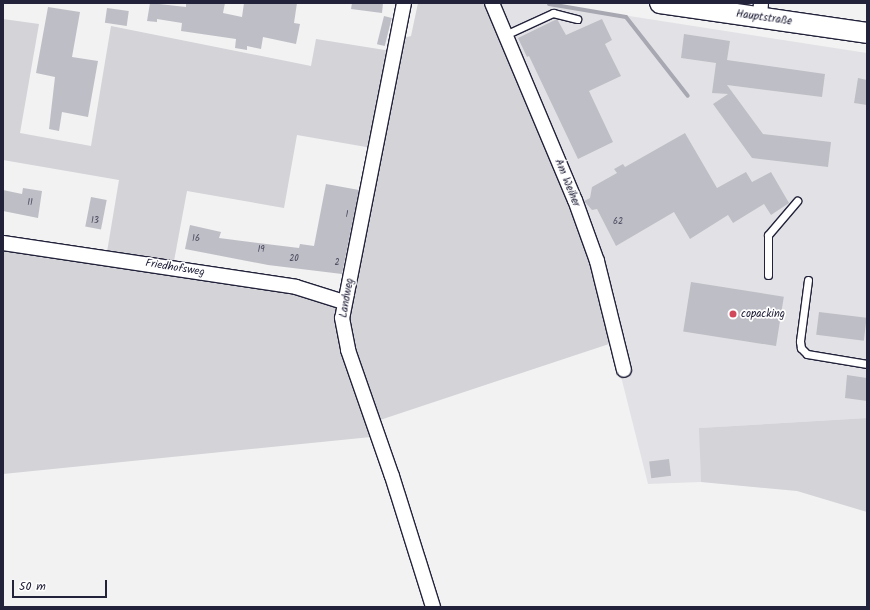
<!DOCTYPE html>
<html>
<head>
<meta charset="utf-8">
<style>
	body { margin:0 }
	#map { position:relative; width:870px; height:610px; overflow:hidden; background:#f2f2f3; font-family:Kalam,sans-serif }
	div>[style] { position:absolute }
	.built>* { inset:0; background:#e2e2e6 }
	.green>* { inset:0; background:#d3d3d8 }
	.stream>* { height:4px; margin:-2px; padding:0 2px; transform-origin:2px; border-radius:2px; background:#a8a8b2 }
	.building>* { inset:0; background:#bebec6; transform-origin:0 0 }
	.roads { filter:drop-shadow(1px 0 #22223b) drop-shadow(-1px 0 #22223b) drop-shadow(0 1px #22223b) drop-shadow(0 -1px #22223b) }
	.service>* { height:7px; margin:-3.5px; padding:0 3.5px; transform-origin:3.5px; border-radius:3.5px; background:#fff }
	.minor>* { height:14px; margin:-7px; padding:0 7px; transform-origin:7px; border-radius:7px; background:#fff }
	.secondary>* { height:20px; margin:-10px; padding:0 10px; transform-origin:10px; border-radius:10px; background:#fff }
	.dots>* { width:11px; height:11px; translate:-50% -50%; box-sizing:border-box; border:2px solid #fff; border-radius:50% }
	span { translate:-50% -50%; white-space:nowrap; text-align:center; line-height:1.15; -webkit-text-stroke:3.5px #fff; paint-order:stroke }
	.number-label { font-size:9px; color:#49495e }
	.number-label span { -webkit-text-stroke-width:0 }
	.street-label { font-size:11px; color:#22223b }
	.poi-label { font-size:11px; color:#22223b }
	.left { translate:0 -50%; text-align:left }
	.frame { position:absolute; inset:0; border:4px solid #22223b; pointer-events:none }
	.scale { position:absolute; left:12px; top:580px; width:95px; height:18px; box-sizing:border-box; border:2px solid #22223b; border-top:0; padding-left:5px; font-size:12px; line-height:14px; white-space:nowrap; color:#22223b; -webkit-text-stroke:3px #fff; paint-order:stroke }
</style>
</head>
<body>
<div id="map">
	<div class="built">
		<i style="clip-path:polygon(486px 3px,546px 3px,867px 53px,867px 418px,700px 428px,701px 482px,648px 484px,599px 289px)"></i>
	</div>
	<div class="green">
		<i style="clip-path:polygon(418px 3px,486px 3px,588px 247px,612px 343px,377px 421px,353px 345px,344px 302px,400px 39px,411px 36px)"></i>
		<i style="clip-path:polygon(3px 19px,39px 24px,20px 133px,91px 146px,111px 26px,311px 66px,316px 39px,391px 51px,372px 148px,297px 135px,284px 208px,187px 191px,174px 261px,107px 252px,119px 180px,3px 160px)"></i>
		<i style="clip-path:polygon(3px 247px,295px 288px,343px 302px,371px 437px,3px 474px)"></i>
		<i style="clip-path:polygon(867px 418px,867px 512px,797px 491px,701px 482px,699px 428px)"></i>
	</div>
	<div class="stream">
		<i style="left:549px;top:4px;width:78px;rotate:9.6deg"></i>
		<i style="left:626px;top:17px;width:100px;rotate:51.9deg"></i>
	</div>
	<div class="building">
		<i style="clip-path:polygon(150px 3px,186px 7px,186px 3px,225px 3px,223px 13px,242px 17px,244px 3px,297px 3px,294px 23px,300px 24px,296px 44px,263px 37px,261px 49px,247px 46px,247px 50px,235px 48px,236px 39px,181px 31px,182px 23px,157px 19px,157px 22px,147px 21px)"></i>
		<i style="clip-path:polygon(352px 3px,383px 3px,382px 13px,351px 9px)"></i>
		<i style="clip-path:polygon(48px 7px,80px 12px,72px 57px,98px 61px,88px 117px,62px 112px,59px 131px,49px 129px,55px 77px,36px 73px)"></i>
		<i style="left:107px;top:8px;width:22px;height:15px;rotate:8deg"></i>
		<i style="left:384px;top:16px;width:8px;height:29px;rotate:14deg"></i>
		<i style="clip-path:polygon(557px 19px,566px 35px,602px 19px,612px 40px,605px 44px,621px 76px,589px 91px,613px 142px,578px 159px,529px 56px,527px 57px,518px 38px)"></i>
		<i style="clip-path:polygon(684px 34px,730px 41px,727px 60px,825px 74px,822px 97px,727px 85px,763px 134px,831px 142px,828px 167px,752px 158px,713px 104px,728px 94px,712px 93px,716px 63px,681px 58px)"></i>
		<i style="clip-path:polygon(858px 78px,867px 80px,867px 105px,854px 103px)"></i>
		<i style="clip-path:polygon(685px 133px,717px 188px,746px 172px,752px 182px,771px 172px,789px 203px,771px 215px,764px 204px,733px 223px,728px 215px,690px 239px,674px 212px,616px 246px,597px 209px,592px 210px,584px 201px,590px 198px,592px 187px,617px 173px,614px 169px,623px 164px,625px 167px)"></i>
		<i style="clip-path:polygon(326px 184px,359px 190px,342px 274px,268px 265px,185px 249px,190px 225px,221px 232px,219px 238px,299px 248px,300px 244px,314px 246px)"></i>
		<i style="clip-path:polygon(23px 188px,42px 191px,38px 218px,3px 211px,3px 190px,22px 194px)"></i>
		<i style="left:91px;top:197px;width:16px;height:30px;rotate:11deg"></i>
		<i style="left:691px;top:282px;width:94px;height:50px;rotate:9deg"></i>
		<i style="left:819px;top:312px;width:48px;height:23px;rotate:7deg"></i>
		<i style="clip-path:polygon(847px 375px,867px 378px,867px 401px,845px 398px)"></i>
		<i style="left:669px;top:459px;width:17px;height:20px;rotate:83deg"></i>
	</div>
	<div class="roads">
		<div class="service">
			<i style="left:505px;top:35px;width:53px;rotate:-24.6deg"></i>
			<i style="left:553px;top:13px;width:25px;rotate:14deg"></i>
			<i style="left:768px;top:275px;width:40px;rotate:-90deg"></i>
			<i style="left:768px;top:235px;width:45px;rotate:-49.5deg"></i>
			<i style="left:808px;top:280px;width:62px;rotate:97.5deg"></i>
			<i style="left:800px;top:341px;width:7px;rotate:82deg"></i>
			<i style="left:801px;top:348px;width:8px;rotate:45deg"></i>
			<i style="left:807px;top:354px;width:61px;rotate:9.5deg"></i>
		</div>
		<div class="minor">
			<i style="left:404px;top:3px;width:321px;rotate:101.1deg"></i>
			<i style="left:342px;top:318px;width:33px;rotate:79deg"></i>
			<i style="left:348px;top:350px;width:133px;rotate:70.8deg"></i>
			<i style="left:392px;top:476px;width:137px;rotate:72.6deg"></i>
			<i style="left:492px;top:3px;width:214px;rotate:67.2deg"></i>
			<i style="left:575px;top:200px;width:65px;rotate:70.2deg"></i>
			<i style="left:597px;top:261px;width:112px;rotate:76.1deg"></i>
			<i style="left:760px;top:17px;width:14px;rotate:-86deg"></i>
			<i style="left:3px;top:243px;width:296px;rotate:8.5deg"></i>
			<i style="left:296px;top:287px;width:50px;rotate:17.4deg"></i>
		</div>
		<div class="secondary">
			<i style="left:660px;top:3px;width:209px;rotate:8.2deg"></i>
		</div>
	</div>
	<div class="dots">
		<i style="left:733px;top:314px;background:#d1495b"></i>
	</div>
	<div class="number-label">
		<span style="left:30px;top:203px">11</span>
		<span style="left:347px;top:215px">1</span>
		<span style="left:95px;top:221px">13</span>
		<span style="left:618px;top:222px">62</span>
		<span style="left:196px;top:239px">16</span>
		<span style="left:261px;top:250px">19</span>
		<span style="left:294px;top:259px">20</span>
		<span style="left:337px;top:263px">2</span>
	</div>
	<div class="street-label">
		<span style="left:764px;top:18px;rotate:8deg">Hauptstraße</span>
		<span style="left:567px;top:183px;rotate:68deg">Am Weiher</span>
		<span style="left:175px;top:268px;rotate:9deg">Friedhofsweg</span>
		<span style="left:347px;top:298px;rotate:-80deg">Landweg</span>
	</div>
	<div class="poi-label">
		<span class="left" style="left:741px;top:314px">copacking</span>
	</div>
	<div class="frame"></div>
	<div class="scale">50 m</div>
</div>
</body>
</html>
